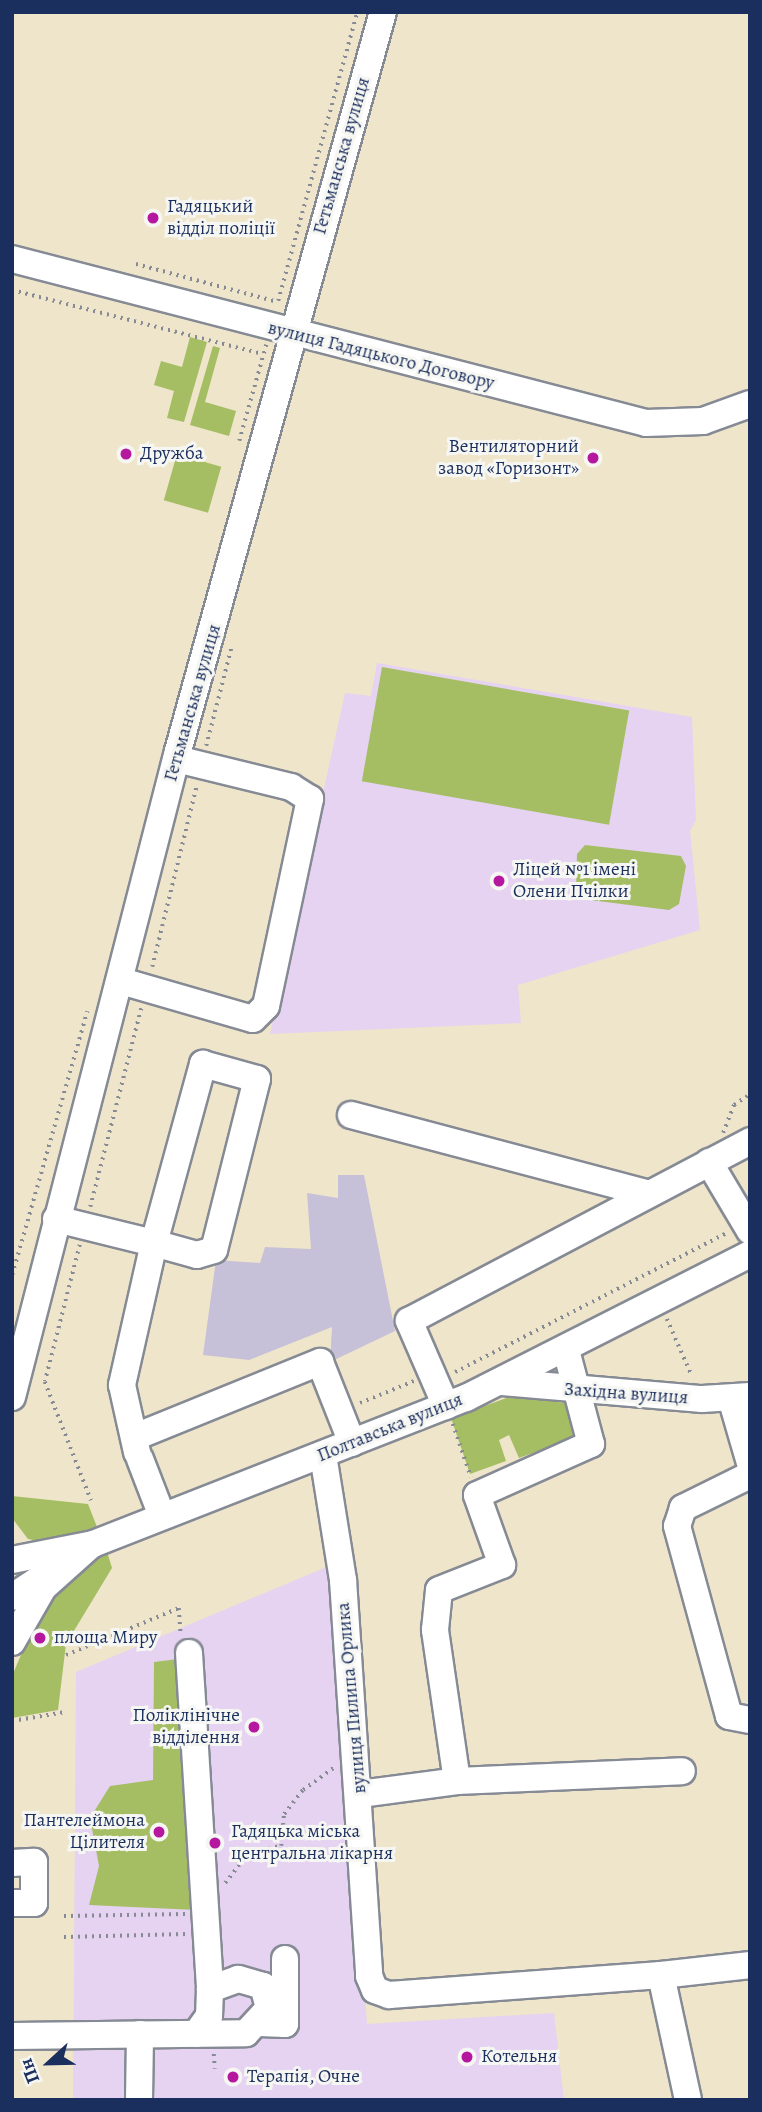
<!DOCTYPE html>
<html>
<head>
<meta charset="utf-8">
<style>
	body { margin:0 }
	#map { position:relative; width:762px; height:2112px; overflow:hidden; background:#efe5cb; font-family:Alegreya,serif }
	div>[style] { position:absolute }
	.built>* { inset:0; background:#e5d3f1 }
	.industrial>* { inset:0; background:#c7c0d9 }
	.green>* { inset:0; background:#a5be63; transform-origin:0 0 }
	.path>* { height:3.5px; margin-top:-1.75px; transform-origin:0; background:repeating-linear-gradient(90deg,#858a94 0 2px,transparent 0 7px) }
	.roads { filter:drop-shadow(2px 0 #858a94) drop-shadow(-2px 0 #858a94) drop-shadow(0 2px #858a94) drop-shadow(0 -2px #858a94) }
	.minor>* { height:26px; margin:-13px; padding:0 13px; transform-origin:13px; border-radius:13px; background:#fff }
	.dots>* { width:19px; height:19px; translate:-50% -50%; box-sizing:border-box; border:4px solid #f6f6f2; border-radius:50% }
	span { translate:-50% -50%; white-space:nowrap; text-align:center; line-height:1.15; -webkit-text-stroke:6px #f6f6f2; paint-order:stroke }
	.street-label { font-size:19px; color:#1b2f5e }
	.poi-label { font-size:19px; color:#1b2f5e }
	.left { translate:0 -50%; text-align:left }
	.right { translate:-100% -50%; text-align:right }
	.frame { position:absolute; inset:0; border:14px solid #1b2f5e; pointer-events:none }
	.north { position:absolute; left:14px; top:2028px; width:70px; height:70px; -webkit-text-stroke:5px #f6f6f2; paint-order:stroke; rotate:248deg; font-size:19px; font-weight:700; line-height:28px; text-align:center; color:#1b2f5e }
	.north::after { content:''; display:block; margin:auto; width:24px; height:32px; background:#1b2f5e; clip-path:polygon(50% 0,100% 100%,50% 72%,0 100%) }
</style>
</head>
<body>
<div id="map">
	<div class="built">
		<i style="clip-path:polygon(377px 663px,692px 717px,696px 820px,690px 831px,700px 930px,518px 985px,521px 1023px,270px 1034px,345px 693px,371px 696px)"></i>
		<i style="clip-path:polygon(336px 1563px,367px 2024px,554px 2013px,564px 2100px,73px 2100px,76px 1672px)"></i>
	</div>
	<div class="industrial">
		<i style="clip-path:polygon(338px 1175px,364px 1175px,395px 1331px,330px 1362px,332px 1327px,249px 1360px,203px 1355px,216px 1260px,260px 1263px,265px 1247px,311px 1249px,307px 1193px,338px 1198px)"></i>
	</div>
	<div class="green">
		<i style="clip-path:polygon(190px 337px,207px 342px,184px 422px,167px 418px,174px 391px,154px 385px,161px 361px,182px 367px)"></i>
		<i style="clip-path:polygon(213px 346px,220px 348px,205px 402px,236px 411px,229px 436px,190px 425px)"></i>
		<i style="left:177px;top:454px;width:46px;height:48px;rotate:16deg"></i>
		<i style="left:382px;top:667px;width:251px;height:116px;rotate:10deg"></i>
		<i style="clip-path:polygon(585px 845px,681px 856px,686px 866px,679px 904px,669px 910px,582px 899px,576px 889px,577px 854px)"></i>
		<i style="clip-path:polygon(512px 1396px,565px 1403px,576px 1437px,519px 1458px,509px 1435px,499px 1440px,506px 1461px,470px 1474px,451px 1418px)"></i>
		<i style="clip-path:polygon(12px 1496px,88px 1504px,97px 1527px,43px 1542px,28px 1539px,12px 1518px)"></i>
		<i style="clip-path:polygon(106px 1548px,112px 1568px,66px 1644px,58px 1710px,12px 1718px,12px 1676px,42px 1606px)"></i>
		<i style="clip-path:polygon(178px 1659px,196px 1910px,89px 1905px,99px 1866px,90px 1818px,110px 1786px,153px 1780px,154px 1662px)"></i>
	</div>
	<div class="path">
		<i style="left:136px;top:264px;width:147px;rotate:15deg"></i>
		<i style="left:12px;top:290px;width:259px;rotate:14.3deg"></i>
		<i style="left:278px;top:301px;width:300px;rotate:-74.7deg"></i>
		<i style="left:239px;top:441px;width:100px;rotate:-74.3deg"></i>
		<i style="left:206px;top:746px;width:104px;rotate:-75.6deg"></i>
		<i style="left:152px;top:967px;width:188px;rotate:-76.2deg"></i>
		<i style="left:723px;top:1133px;width:30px;rotate:-69deg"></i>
		<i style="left:734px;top:1105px;width:19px;rotate:-35deg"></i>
		<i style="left:90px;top:1207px;width:205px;rotate:-75.6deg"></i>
		<i style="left:80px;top:1245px;width:141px;rotate:104.3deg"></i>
		<i style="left:45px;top:1382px;width:127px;rotate:68.7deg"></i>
		<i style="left:12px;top:1275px;width:274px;rotate:-74.1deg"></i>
		<i style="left:667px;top:1319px;width:62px;rotate:66.3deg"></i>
		<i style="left:455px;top:1372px;width:307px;rotate:-27.1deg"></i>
		<i style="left:360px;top:1403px;width:58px;rotate:-22.2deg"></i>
		<i style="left:453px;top:1424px;width:56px;rotate:71.2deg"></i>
		<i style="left:66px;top:1655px;width:122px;rotate:-22.6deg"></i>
		<i style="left:179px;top:1608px;width:26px;rotate:86deg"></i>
		<i style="left:143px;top:1719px;width:28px;rotate:-2deg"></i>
		<i style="left:213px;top:1720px;width:21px"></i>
		<i style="left:12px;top:1721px;width:54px;rotate:-9.6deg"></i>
		<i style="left:225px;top:1883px;width:37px;rotate:-52deg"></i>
		<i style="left:248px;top:1854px;width:34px;rotate:-14deg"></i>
		<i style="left:281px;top:1846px;width:32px;rotate:-85deg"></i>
		<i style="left:284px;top:1814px;width:31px;rotate:-52deg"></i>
		<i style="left:303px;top:1790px;width:39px;rotate:-36deg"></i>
		<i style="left:64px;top:1916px;width:121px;rotate:-0.9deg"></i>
		<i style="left:64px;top:1937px;width:123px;rotate:-1.4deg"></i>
		<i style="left:214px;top:2054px;width:15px;rotate:86deg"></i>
	</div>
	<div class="roads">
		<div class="minor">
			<i style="left:12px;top:259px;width:655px;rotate:14.5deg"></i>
			<i style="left:646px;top:423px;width:57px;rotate:-2deg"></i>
			<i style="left:703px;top:421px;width:50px;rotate:-19.9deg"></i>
			<i style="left:121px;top:981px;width:137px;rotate:16.1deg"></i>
			<i style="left:253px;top:1019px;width:18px;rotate:-45deg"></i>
			<i style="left:266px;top:1006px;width:212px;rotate:-78deg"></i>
			<i style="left:310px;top:799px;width:22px;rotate:-148deg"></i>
			<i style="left:291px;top:787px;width:118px;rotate:-166.3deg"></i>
			<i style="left:203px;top:1064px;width:56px;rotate:15.5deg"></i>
			<i style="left:257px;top:1079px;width:176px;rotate:104.1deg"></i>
			<i style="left:214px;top:1250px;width:18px;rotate:164deg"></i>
			<i style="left:197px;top:1255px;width:45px;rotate:-164.4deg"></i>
			<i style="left:154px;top:1243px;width:186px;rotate:-74.7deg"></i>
			<i style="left:351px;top:1115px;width:308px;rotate:14.8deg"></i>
			<i style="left:709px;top:1162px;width:80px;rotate:59.3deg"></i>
			<i style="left:56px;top:1219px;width:101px;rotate:13.8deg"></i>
			<i style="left:154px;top:1243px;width:146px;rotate:102.7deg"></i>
			<i style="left:122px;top:1385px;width:69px;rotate:77.4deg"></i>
			<i style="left:502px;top:1382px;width:201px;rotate:4.9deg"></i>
			<i style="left:702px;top:1399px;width:48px;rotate:-3.6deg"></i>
			<i style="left:12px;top:1397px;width:667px;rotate:-75.59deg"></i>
			<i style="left:178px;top:751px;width:767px;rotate:-74.5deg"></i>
			<i style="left:732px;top:1401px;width:65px;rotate:73.8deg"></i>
			<i style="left:446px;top:1406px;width:93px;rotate:-113.5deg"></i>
			<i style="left:409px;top:1321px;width:386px;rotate:-27.8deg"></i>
			<i style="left:135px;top:1437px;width:200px;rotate:-22.1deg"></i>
			<i style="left:320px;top:1362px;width:87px;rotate:68.4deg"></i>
			<i style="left:323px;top:1455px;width:127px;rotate:80.9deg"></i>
			<i style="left:343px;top:1580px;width:397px;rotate:86.2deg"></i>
			<i style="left:369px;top:1976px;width:15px;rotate:67deg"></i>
			<i style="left:375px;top:1990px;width:15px;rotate:20deg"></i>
			<i style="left:389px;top:1995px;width:273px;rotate:-4.2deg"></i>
			<i style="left:661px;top:1975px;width:128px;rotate:77.8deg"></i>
			<i style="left:140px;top:1459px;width:61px;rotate:68.9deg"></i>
			<i style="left:750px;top:1475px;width:75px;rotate:153.8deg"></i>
			<i style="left:683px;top:1508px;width:19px;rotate:108deg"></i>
			<i style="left:677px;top:1526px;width:197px;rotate:74.7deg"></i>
			<i style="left:729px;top:1716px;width:21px;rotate:11deg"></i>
			<i style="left:12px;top:1560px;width:83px;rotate:-11.2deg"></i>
			<i style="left:93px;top:1544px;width:401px;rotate:-21.4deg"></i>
			<i style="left:466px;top:1398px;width:318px;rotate:-26.9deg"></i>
			<i style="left:12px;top:1597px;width:42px;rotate:-33.3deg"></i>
			<i style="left:12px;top:1642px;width:62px;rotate:-60.1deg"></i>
			<i style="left:43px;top:1588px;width:64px;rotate:-41.9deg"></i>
			<i style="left:189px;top:1653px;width:337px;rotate:86.4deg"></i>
			<i style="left:457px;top:1781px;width:153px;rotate:-98.3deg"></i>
			<i style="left:435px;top:1630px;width:40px;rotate:-84.3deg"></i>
			<i style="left:439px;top:1590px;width:68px;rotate:-21.6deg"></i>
			<i style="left:502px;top:1565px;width:74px;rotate:-109.7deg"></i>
			<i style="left:477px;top:1495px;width:125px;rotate:-24.1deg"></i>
			<i style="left:591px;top:1444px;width:97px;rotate:-104.9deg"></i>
			<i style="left:360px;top:1794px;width:98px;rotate:-7.6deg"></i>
			<i style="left:457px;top:1781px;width:225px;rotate:-2.5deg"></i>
			<i style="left:12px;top:1863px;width:22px;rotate:-3deg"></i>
			<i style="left:34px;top:1862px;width:41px;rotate:90deg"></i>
			<i style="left:34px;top:1903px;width:22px;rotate:180deg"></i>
			<i style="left:661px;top:1975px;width:90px;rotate:-6.4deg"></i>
			<i style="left:259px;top:2023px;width:26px;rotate:2deg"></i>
			<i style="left:285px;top:2024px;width:65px;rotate:-90deg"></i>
			<i style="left:12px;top:2036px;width:234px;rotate:-0.7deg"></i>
			<i style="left:246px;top:2033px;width:34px;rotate:-47deg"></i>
			<i style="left:269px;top:2008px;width:23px;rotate:-105deg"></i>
			<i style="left:263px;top:1986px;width:26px;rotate:-164deg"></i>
			<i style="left:238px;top:1979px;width:30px;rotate:160deg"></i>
			<i style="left:210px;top:1989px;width:27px;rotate:92deg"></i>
			<i style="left:209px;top:2016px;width:22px;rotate:126deg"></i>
			<i style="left:139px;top:2100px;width:66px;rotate:-89.1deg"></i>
		</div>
	</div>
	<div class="dots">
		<i style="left:153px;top:218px;background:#b5179e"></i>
		<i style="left:126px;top:454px;background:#b5179e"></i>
		<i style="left:593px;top:458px;background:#b5179e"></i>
		<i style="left:499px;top:881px;background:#b5179e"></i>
		<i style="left:40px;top:1638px;background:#b5179e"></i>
		<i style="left:254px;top:1727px;background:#b5179e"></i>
		<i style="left:159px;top:1832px;background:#b5179e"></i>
		<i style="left:215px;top:1843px;background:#b5179e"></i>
		<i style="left:467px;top:2057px;background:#b5179e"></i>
		<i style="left:233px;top:2077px;background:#b5179e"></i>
	</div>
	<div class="street-label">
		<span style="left:342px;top:156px;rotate:-74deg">Гетьманська вулиця</span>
		<span style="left:381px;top:356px;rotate:14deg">вулиця Гадяцького Договору</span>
		<span style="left:193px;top:703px;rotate:-74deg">Гетьманська вулиця</span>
		<span style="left:626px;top:1394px;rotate:4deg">Західна вулиця</span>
		<span style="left:390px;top:1428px;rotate:-22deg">Полтавська вулиця</span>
		<span style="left:352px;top:1698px;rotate:-95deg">вулиця Пилипа Орлика</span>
	</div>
	<div class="poi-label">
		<span class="left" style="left:167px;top:218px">Гадяцький<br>відділ поліції</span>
		<span class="right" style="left:579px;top:458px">Вентиляторний<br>завод «Горизонт»</span>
		<span class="left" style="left:140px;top:454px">Дружба</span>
		<span class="left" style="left:513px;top:881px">Ліцей №1 імені<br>Олени Пчілки</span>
		<span class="left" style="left:54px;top:1638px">площа Миру</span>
		<span class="right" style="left:240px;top:1727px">Поліклінічне<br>відділення</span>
		<span class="right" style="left:145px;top:1832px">Пантелеймона<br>Цілителя</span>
		<span class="left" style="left:231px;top:1843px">Гадяцька міська<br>центральна лікарня</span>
		<span class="left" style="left:481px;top:2057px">Котельня</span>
		<span class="left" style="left:247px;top:2077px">Терапія, Очне</span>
	</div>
	<div class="frame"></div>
	<div class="north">Пн</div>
</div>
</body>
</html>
